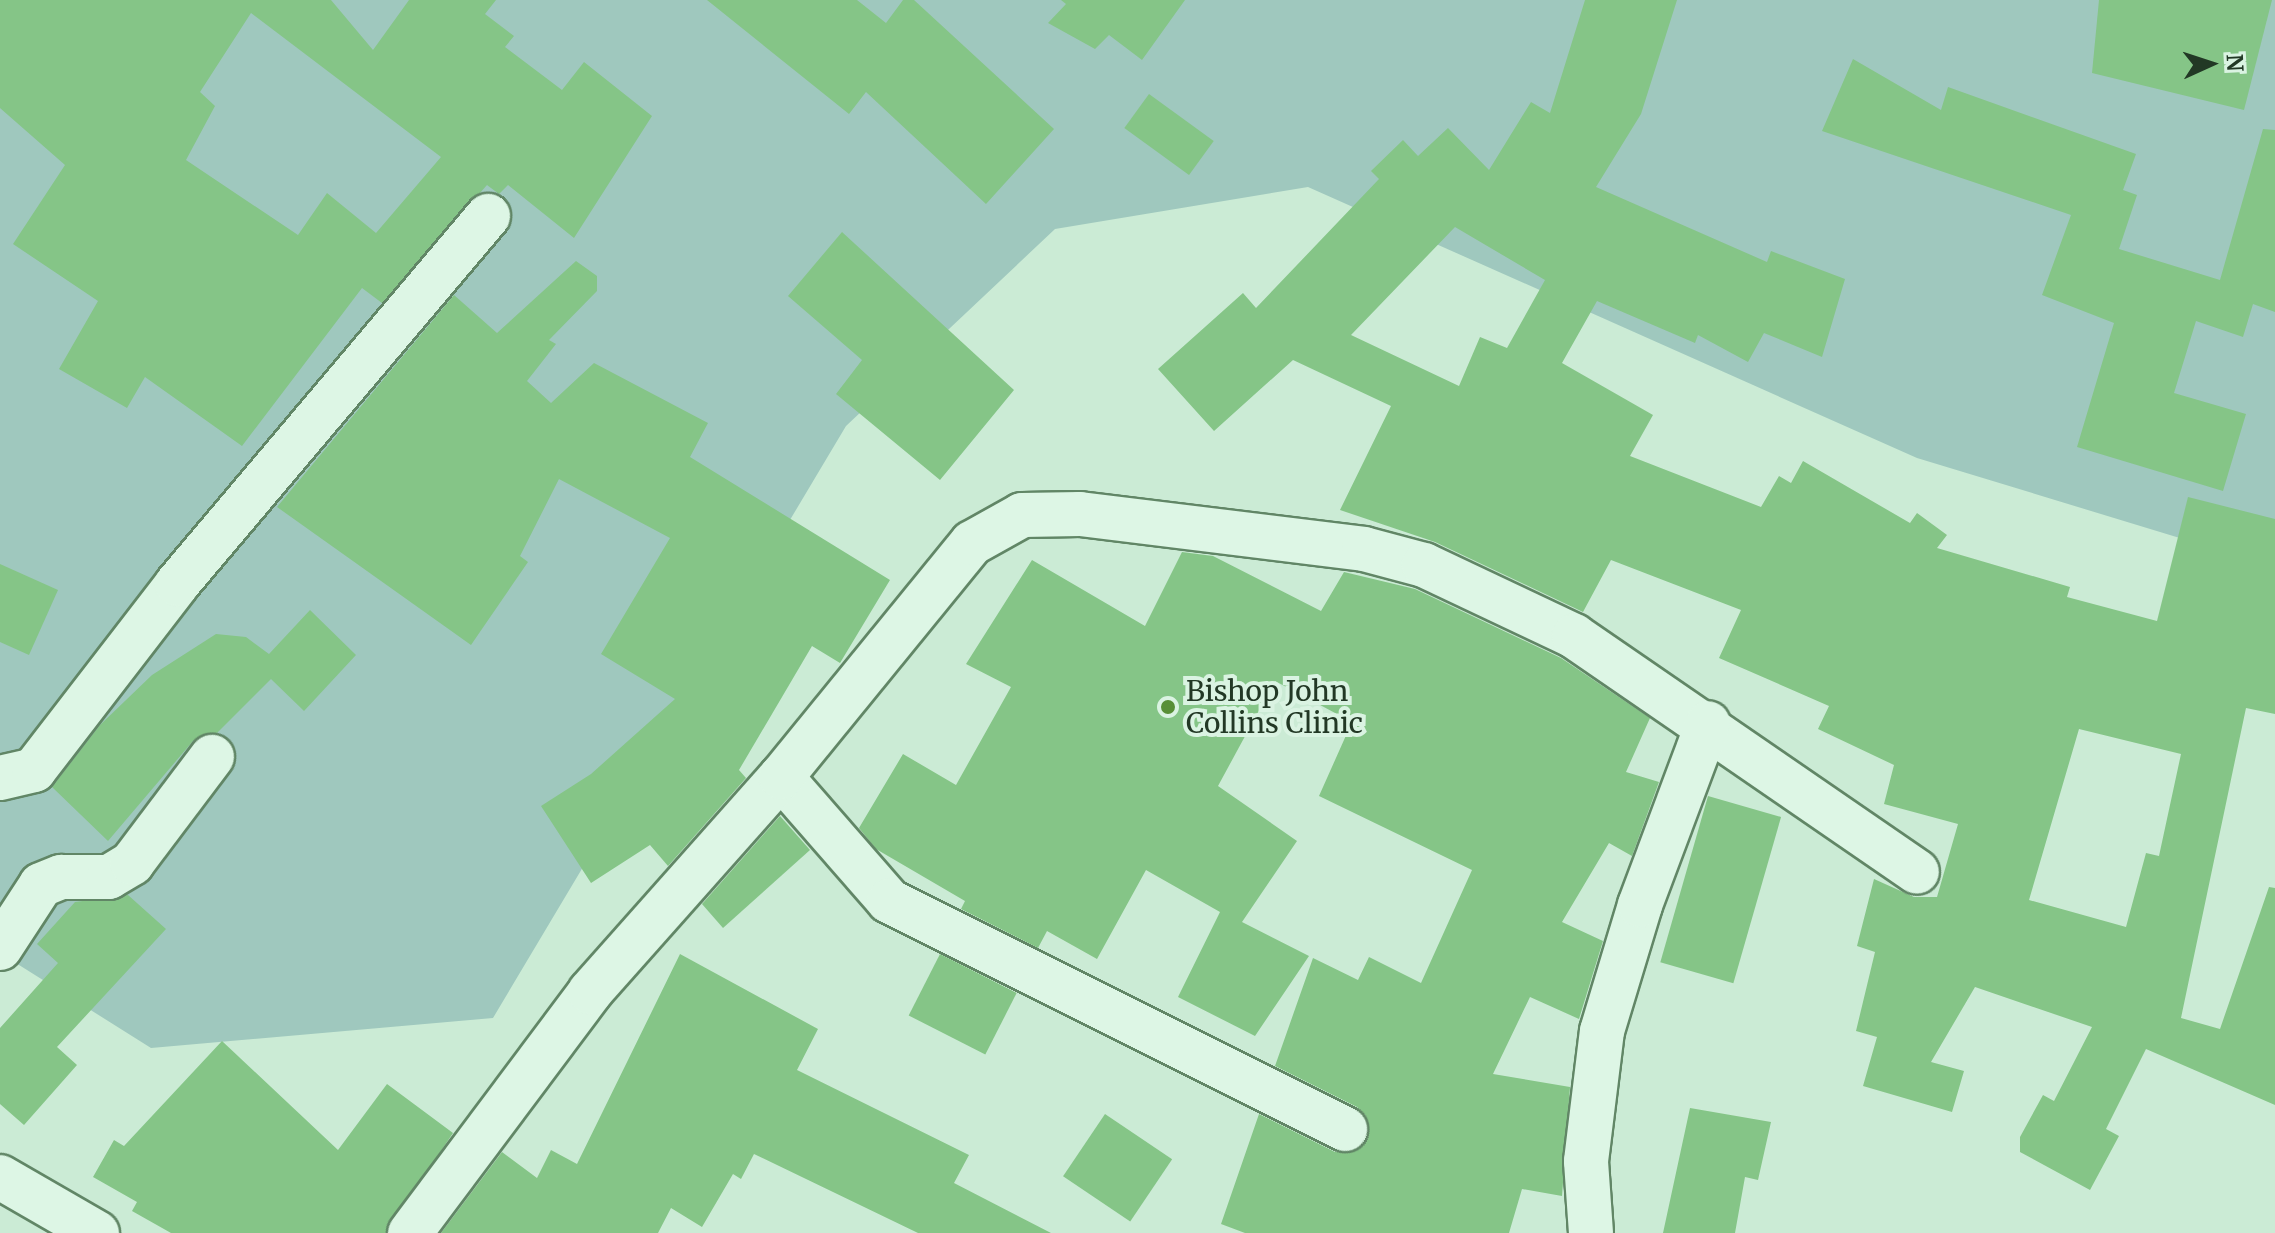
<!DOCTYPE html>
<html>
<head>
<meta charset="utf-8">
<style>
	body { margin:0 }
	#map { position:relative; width:2275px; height:1233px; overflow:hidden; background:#cbebd5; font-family:Merriweather,serif }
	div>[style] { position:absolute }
	.green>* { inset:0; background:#9fc8be }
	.building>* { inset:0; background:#85c587; transform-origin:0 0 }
	.roads { filter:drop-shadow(2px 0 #618666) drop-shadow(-2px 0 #618666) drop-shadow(0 2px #618666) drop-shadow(0 -2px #618666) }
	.minor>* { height:44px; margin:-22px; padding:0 22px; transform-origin:22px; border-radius:22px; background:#ddf6e5 }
	.dots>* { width:22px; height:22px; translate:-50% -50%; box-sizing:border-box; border:4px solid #daf3e2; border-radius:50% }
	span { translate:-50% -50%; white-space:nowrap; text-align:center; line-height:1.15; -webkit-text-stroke:8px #daf3e2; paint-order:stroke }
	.poi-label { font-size:28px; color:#223825 }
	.left { translate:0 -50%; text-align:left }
	.north { position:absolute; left:2171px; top:24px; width:80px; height:80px; -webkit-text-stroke:6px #daf3e2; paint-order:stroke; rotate:87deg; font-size:22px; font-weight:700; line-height:32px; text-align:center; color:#223825 }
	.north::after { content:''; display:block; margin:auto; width:28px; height:36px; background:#223825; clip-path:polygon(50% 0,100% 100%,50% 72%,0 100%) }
</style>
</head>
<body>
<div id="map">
	<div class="green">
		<i style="clip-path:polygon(0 0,2275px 0,2275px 567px,1917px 458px,1308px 187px,1055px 229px,846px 426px,493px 1018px,151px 1048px,0 953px)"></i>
	</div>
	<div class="building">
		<i style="clip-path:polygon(evenodd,0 0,331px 0,373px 50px,409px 0,496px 0,485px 14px,514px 36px,505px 47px,562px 90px,584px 62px,652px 116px,574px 238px,508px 185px,499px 194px,487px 185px,382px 303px,362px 288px,242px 446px,145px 377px,127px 408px,59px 369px,98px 301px,13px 244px,65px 165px,0 108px,0 0,251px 13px,441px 157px,376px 233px,327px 193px,298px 235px,186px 160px,215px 106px,200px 92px,251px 13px)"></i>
		<i style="clip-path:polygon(707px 0,857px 0,886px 23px,903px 0,914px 0,1054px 129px,986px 204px,866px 92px,849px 114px)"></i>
		<i style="clip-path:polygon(1061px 0,1185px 0,1142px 60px,1109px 35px,1095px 49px,1048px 23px,1066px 4px)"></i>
		<i style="clip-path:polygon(evenodd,1585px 0,1677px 0,1641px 114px,1596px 187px,1767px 262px,1771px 251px,1845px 279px,1822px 357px,1764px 333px,1748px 362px,1698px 335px,1695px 343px,1597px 301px,1562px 363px,1653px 415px,1630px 456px,1761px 507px,1779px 476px,1791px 483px,1803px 461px,1910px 523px,1917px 513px,1947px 535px,1937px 548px,2070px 587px,2067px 597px,2157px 621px,2188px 497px,2275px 519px,2275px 714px,2246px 708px,2181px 1018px,2220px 1029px,2269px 887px,2275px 888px,2275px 1105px,2146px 1049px,2106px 1129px,2119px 1136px,2090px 1190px,2020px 1152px,2020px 1137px,2043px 1095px,2054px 1101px,2092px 1027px,1975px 987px,1931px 1062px,1964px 1071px,1952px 1112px,1863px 1086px,1877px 1037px,1856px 1031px,1875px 952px,1857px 946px,1874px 879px,1914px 897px,1937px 897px,1958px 824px,1884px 804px,1894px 765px,1818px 729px,1829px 706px,1719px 658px,1741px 610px,1611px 560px,1583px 612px,1435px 542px,1340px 510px,1391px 406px,1293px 360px,1214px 431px,1158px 369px,1243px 293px,1256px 308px,1379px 179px,1371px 171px,1403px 140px,1418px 156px,1448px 128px,1489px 170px,1531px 102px,1550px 113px,1585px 0,1455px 227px,1545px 280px,1507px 348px,1480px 337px,1459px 386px,1351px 335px,1455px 227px,1585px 0,2079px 729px,2181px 754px,2159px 856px,2146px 853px,2126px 927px,2029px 900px,2079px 729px)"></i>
		<i style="clip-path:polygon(2099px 0,2272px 0,2244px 110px,2092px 73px)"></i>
		<i style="clip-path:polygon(1853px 59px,1941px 110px,1948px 87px,2136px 154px,2123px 190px,2137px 195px,2119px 249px,2220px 280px,2263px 129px,2275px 130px,2275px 312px,2253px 304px,2243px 337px,2196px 321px,2174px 393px,2246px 414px,2223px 491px,2077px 447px,2114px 323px,2042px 295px,2071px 215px,1822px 131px)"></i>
		<i style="left:1149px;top:94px;width:80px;height:42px;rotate:36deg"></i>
		<i style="clip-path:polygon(842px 232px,1014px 390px,940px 480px,836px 394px,862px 360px,788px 296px)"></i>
		<i style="clip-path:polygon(576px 261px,597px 276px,597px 291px,549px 340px,556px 344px,527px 381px,551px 403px,594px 363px,708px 423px,690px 457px,890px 580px,840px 663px,812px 646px,739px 770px,746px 778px,668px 866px,650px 845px,591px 883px,541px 806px,591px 774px,675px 699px,601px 654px,670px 538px,559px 479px,520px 556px,528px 562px,471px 645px,277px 507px,454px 295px,497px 333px)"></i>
		<i style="clip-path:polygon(1182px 552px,1213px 556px,1321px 611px,1344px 572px,1415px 589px,1561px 658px,1650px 718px,1626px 772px,1659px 782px,1632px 856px,1609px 843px,1562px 922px,1603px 941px,1579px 1019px,1530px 997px,1493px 1074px,1570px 1087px,1562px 1196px,1522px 1189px,1509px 1233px,1245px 1233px,1221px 1224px,1259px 1114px,1335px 1152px,1358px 1150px,1368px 1139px,1366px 1116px,1357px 1107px,1275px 1066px,1313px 958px,1358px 980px,1369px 957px,1421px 983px,1472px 870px,1319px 796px,1352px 722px,1275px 681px,1218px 786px,1297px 841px,1242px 922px,1309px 956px,1255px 1036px,1178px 997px,1220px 912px,1146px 870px,1097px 959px,1047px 931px,1038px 948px,961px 909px,965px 901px,876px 849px,859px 828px,903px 754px,956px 785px,1011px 687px,966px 664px,1032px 560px,1145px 626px)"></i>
		<i style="clip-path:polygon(0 564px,58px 590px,29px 655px,0 642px)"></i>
		<i style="clip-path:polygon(310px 610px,356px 655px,304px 711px,271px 679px,217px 733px,193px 741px,108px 841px,52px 787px,100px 725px,152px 675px,216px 634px,246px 637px,269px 654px)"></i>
		<i style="left:1708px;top:796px;width:76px;height:173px;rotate:16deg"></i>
		<i style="clip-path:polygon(780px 816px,810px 850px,723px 928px,702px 904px)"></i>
		<i style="clip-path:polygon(128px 895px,166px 929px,57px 1047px,77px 1065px,24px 1125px,0 1104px,0 1028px,58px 963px,37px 944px,75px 902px)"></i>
		<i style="clip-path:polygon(680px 954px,818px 1029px,797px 1070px,969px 1155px,954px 1183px,1051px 1233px,918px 1233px,754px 1154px,741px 1179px,733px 1174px,702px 1227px,671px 1208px,658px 1233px,441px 1233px,502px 1152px,537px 1178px,551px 1150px,577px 1164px)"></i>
		<i style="left:940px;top:954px;width:86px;height:69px;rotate:27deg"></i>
		<i style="clip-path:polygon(222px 1041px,338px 1150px,387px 1084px,453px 1133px,386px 1233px,171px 1233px,132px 1211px,137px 1202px,93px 1177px,114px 1140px,124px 1146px)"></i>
		<i style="clip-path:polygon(1690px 1108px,1771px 1122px,1758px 1180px,1745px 1177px,1735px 1233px,1663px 1233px)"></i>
		<i style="left:1105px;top:1114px;width:81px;height:75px;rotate:34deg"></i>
	</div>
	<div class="roads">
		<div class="minor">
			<i style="left:781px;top:777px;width:164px;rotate:48.9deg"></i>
			<i style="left:889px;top:901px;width:510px;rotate:26.57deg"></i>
			<i style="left:0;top:778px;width:35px;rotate:-13deg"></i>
			<i style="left:34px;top:770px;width:235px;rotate:-52.4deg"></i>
			<i style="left:177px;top:584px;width:482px;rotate:-49.8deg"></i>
			<i style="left:0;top:948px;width:75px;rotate:-56.9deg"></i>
			<i style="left:41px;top:885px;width:22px;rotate:-22deg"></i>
			<i style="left:61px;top:877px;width:48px"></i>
			<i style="left:109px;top:877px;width:27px;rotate:-31deg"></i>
			<i style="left:132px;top:863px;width:133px;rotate:-53deg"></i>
			<i style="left:0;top:1177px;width:112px;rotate:30deg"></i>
			<i style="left:410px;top:1233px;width:301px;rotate:-53.2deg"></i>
			<i style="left:590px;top:992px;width:288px;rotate:-48.4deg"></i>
			<i style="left:781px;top:777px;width:302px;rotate:-50.8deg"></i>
			<i style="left:972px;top:543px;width:57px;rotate:-29.2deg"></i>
			<i style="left:1022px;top:515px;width:58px;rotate:-1deg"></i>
			<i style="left:1080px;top:514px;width:286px;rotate:7deg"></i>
			<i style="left:1364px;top:549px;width:62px;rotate:14.9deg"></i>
			<i style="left:1424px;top:565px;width:166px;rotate:25.3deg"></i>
			<i style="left:1574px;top:636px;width:416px;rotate:34.5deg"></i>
			<i style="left:1591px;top:1233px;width:72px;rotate:-94deg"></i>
			<i style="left:1586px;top:1161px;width:131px;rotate:-83deg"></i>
			<i style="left:1602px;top:1031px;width:132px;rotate:-73.2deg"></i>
			<i style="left:1640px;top:905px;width:194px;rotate:-69.5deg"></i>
		</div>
	</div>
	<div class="dots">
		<i style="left:1168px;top:707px;background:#588f37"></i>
	</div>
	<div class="poi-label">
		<span class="left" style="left:1186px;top:707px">Bishop John<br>Collins Clinic</span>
	</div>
	<div class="north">N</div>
</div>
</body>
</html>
